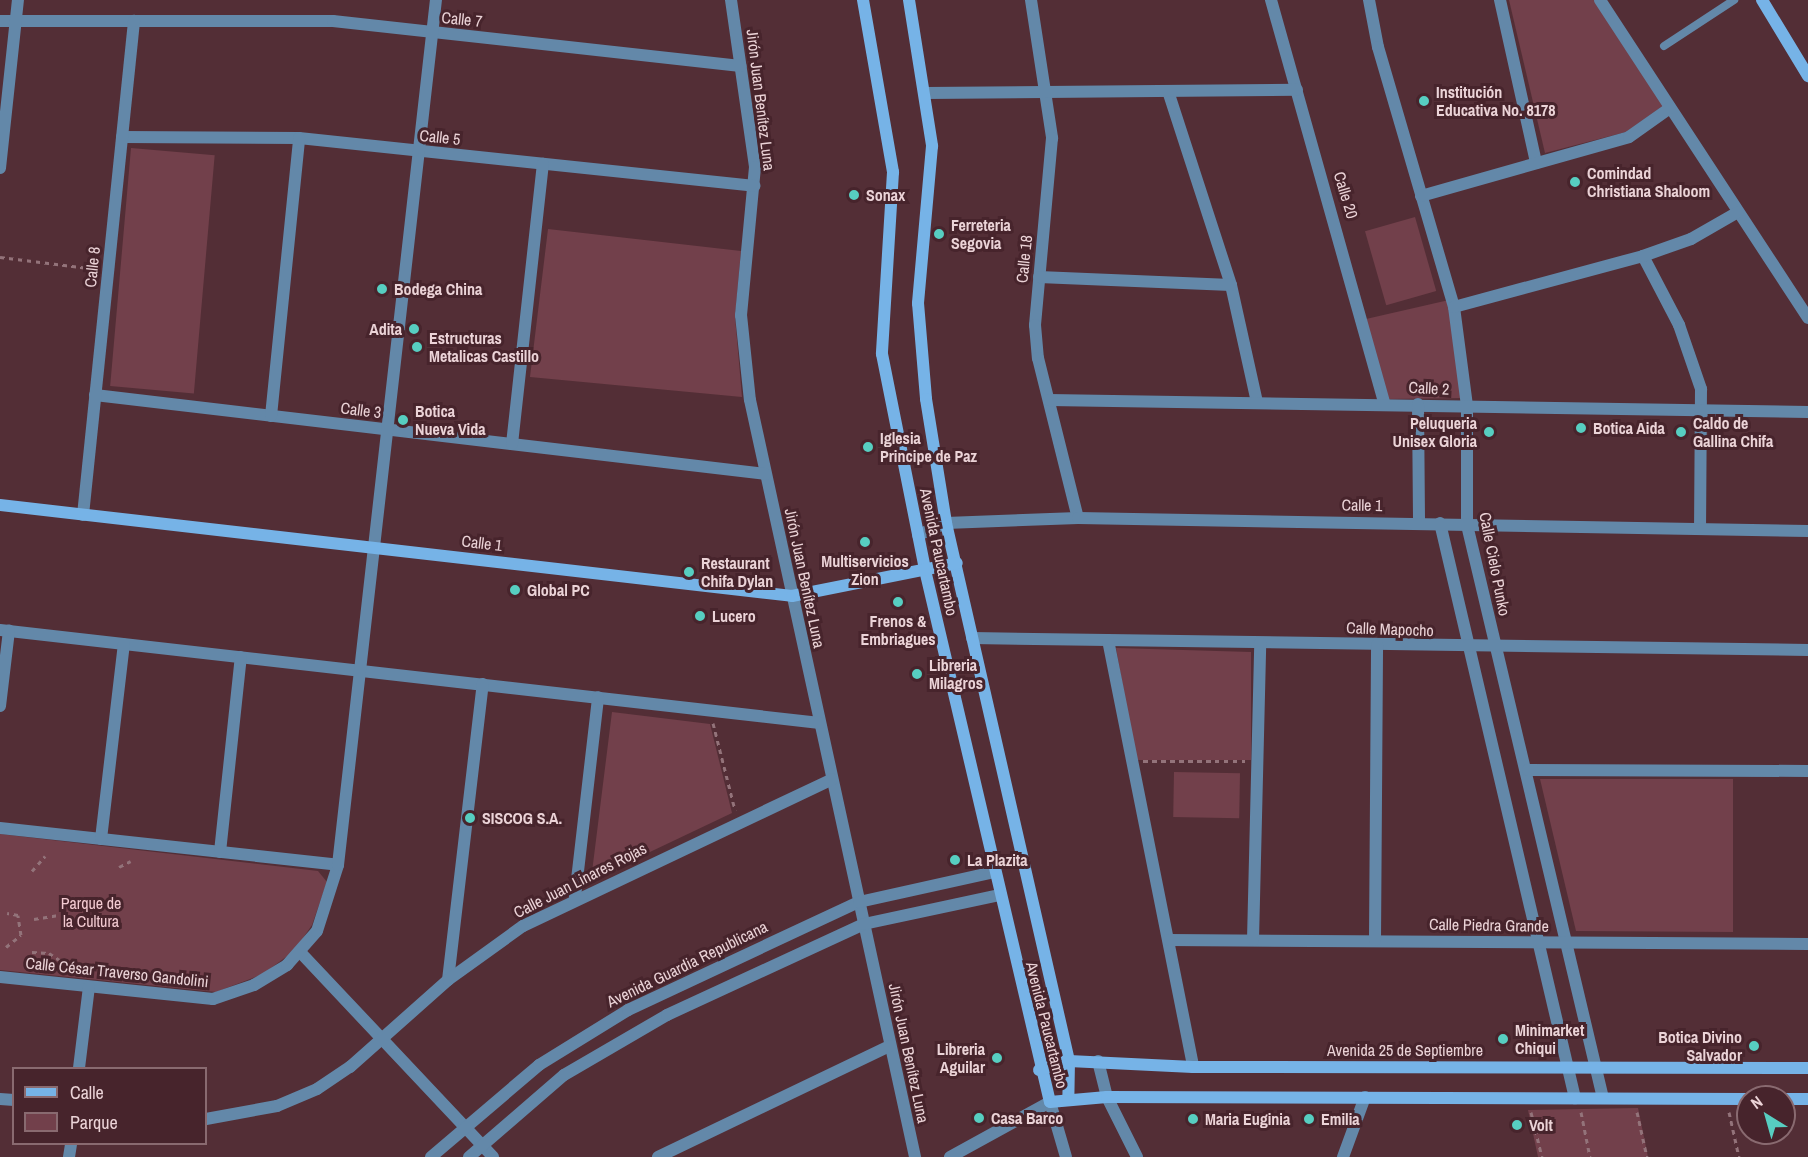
<!DOCTYPE html>
<html>
<head>
<meta charset="utf-8">
<style>
	body { margin:0 }
	#map { position:relative; width:1808px; height:1157px; overflow:hidden; background:#532e36; font-family:"Archivo Narrow",sans-serif }
	div>[style] { position:absolute }
	.green>* { inset:0; background:#72404b; transform-origin:0 0 }
	.path>* { height:3px; margin-top:-1.5px; transform-origin:0; background:repeating-linear-gradient(90deg,#93737a 0 4.5px,transparent 0 9px) }
	.lane>* { height:8px; margin:-4px; padding:0 4px; transform-origin:4px; border-radius:4px; background:#6388a9 }
	.street>* { height:12px; margin:-6px; padding:0 6px; transform-origin:6px; border-radius:6px; background:#6388a9 }
	.secondary>* { height:12px; margin:-6px; padding:0 6px; transform-origin:6px; border-radius:6px; background:#76b3e7 }
	.dots>* { width:16px; height:16px; translate:-50% -50%; box-sizing:border-box; border:3px solid #47242c; border-radius:50% }
	span { translate:-50% -50%; white-space:nowrap; text-align:center; line-height:1.15; -webkit-text-stroke:6px #47242c; paint-order:stroke }
	.street-label { font-size:16px; color:#ebd3d7 }
	.poi-label { font-size:16px; color:#ebd3d7; font-weight:700 }
	.left { translate:0 -50%; text-align:left }
	.right { translate:-100% -50%; text-align:right }
	.park-label { font-size:16px; color:#f3cbd2 }
	.legend { position:absolute; left:12px; top:1067px; width:195px; height:78px; box-sizing:border-box; background:#47242c; border:2px solid #896a70; margin:0; padding:8px 10px; list-style:none; font-size:18px; color:#ebd3d7 }
	.legend li { display:flex; align-items:center; gap:12px; height:30px }
	.legend b { width:30px; border:2px solid #896a70 }
	.north { position:absolute; left:1736px; top:1085px; width:60px; height:60px; box-sizing:border-box; background:#47242c; border:2px solid #896a70; border-radius:50%; rotate:323deg; font-size:16px; font-weight:700; line-height:24px; text-align:center; color:#ebd3d7 }
	.north::after { content:''; display:block; margin:auto; width:21px; height:27px; background:#57cec1; clip-path:polygon(50% 0,100% 100%,50% 72%,0 100%) }
</style>
</head>
<body>
<div id="map">
	<div class="green">
		<i style="clip-path:polygon(1509px 0,1599px 0,1671px 100px,1626px 132px,1545px 153px)"></i>
		<i style="left:131px;top:148px;width:84px;height:239px;rotate:5deg"></i>
		<i style="left:1415px;top:217px;width:77px;height:52px;rotate:74deg"></i>
		<i style="clip-path:polygon(548px 229px,741px 251px,735px 317px,742px 397px,530px 377px)"></i>
		<i style="clip-path:polygon(1449px 300px,1468px 398px,1387px 399px,1366px 319px)"></i>
		<i style="clip-path:polygon(1116px 648px,1251px 652px,1251px 760px,1136px 760px)"></i>
		<i style="clip-path:polygon(612px 712px,710px 724px,732px 813px,591px 880px)"></i>
		<i style="left:1174px;top:772px;width:66px;height:45px;rotate:1deg"></i>
		<i style="clip-path:polygon(1540px 779px,1733px 779px,1733px 932px,1576px 931px)"></i>
		<i style="clip-path:polygon(0 834px,318px 871px,327px 882px,312px 925px,294px 951px,263px 974px,216px 992px,0 970px)"></i>
		<i style="clip-path:polygon(1638px 1108px,1648px 1157px,1538px 1157px,1528px 1110px)"></i>
	</div>
	<div class="path">
		<i style="left:0;top:257px;width:97px;rotate:7.1deg"></i>
		<i style="left:713px;top:723px;width:90px;rotate:75.8deg"></i>
		<i style="left:1143px;top:761px;width:102px"></i>
		<i style="left:119px;top:867px;width:13px;rotate:-27deg"></i>
		<i style="left:32px;top:871px;width:20px;rotate:-49deg"></i>
		<i style="left:34px;top:919px;width:25px;rotate:-9deg"></i>
		<i style="left:6px;top:947px;width:19px;rotate:-39deg"></i>
		<i style="left:21px;top:935px;width:20px;rotate:-99deg"></i>
		<i style="left:18px;top:915px;width:11px;rotate:-170deg"></i>
		<i style="left:32px;top:952px;width:17px;rotate:3deg"></i>
		<i style="left:49px;top:953px;width:18px;rotate:34deg"></i>
		<i style="left:1531px;top:1112px;width:46px;rotate:76.3deg"></i>
		<i style="left:1581px;top:1112px;width:46px;rotate:78.7deg"></i>
		<i style="left:1637px;top:1112px;width:46px;rotate:77.5deg"></i>
		<i style="left:1729px;top:1112px;width:46px;rotate:77.5deg"></i>
	</div>
	<div class="lane">
		<i style="left:1664px;top:46px;width:84px;rotate:-33.3deg"></i>
	</div>
	<div class="street">
		<i style="left:731px;top:0;width:169px;rotate:81.8deg"></i>
		<i style="left:755px;top:167px;width:149px;rotate:95.4deg"></i>
		<i style="left:741px;top:315px;width:85px;rotate:84deg"></i>
		<i style="left:750px;top:400px;width:775px;rotate:77.7deg"></i>
		<i style="left:1031px;top:0;width:140px;rotate:81.3deg"></i>
		<i style="left:1052px;top:138px;width:188px;rotate:95.2deg"></i>
		<i style="left:1035px;top:325px;width:33px;rotate:85deg"></i>
		<i style="left:1038px;top:358px;width:165px;rotate:76deg"></i>
		<i style="left:1271px;top:0;width:418px;rotate:74.3deg"></i>
		<i style="left:1369px;top:0;width:48px;rotate:79.2deg"></i>
		<i style="left:1378px;top:47px;width:271px;rotate:73.7deg"></i>
		<i style="left:1454px;top:307px;width:100px;rotate:82.5deg"></i>
		<i style="left:1467px;top:406px;width:119px;rotate:90deg"></i>
		<i style="left:1467px;top:525px;width:589px;rotate:76.65deg"></i>
		<i style="left:1500px;top:0;width:167px;rotate:77.5deg"></i>
		<i style="left:1600px;top:0;width:380px;rotate:56.8deg"></i>
		<i style="left:0;top:21px;width:333px"></i>
		<i style="left:333px;top:21px;width:410px;rotate:6.3deg"></i>
		<i style="left:1168px;top:91px;width:204px;rotate:72deg"></i>
		<i style="left:1231px;top:285px;width:120px;rotate:77.5deg"></i>
		<i style="left:926px;top:93px;width:371px;rotate:-0.5deg"></i>
		<i style="left:122px;top:137px;width:177px;rotate:0.3deg"></i>
		<i style="left:299px;top:138px;width:458px;rotate:6deg"></i>
		<i style="left:0;top:168px;width:169px;rotate:-83.9deg"></i>
		<i style="left:1421px;top:196px;width:216px;rotate:-15.8deg"></i>
		<i style="left:1629px;top:137px;width:50px;rotate:-35.3deg"></i>
		<i style="left:1643px;top:256px;width:78px;rotate:62.4deg"></i>
		<i style="left:1679px;top:325px;width:68px;rotate:71deg"></i>
		<i style="left:1701px;top:389px;width:140px;rotate:90.4deg"></i>
		<i style="left:1039px;top:277px;width:192px;rotate:2.4deg"></i>
		<i style="left:1454px;top:307px;width:196px;rotate:-15.1deg"></i>
		<i style="left:1643px;top:256px;width:51px;rotate:-19.5deg"></i>
		<i style="left:1691px;top:239px;width:54px;rotate:-29.9deg"></i>
		<i style="left:95px;top:395px;width:675px;rotate:6.72deg"></i>
		<i style="left:1049px;top:400px;width:759px;rotate:0.91deg"></i>
		<i style="left:1418px;top:404px;width:119px;rotate:89.5deg"></i>
		<i style="left:271px;top:416px;width:279px;rotate:-84.2deg"></i>
		<i style="left:512px;top:444px;width:282px;rotate:-83.7deg"></i>
		<i style="left:83px;top:515px;width:497px;rotate:-84.1deg"></i>
		<i style="left:1440px;top:523px;width:591px;rotate:76.79deg"></i>
		<i style="left:918px;top:535px;width:30px;rotate:-23deg"></i>
		<i style="left:946px;top:523px;width:132px;rotate:-2.2deg"></i>
		<i style="left:1078px;top:518px;width:730px;rotate:1.02deg"></i>
		<i style="left:0;top:630px;width:825px;rotate:6.47deg"></i>
		<i style="left:972px;top:638px;width:836px;rotate:0.82deg"></i>
		<i style="left:1108px;top:640px;width:435px;rotate:78.7deg"></i>
		<i style="left:0;top:706px;width:76px;rotate:-83.2deg"></i>
		<i style="left:1528px;top:770px;width:280px;rotate:0.2deg"></i>
		<i style="left:0;top:828px;width:340px;rotate:6.2deg"></i>
		<i style="left:101px;top:839px;width:196px;rotate:-83.3deg"></i>
		<i style="left:220px;top:852px;width:196px;rotate:-83.9deg"></i>
		<i style="left:575px;top:897px;width:201px;rotate:-83.4deg"></i>
		<i style="left:1169px;top:940px;width:639px;rotate:0.36deg"></i>
		<i style="left:1253px;top:940px;width:297px;rotate:-88.6deg"></i>
		<i style="left:1375px;top:940px;width:295px;rotate:-89.6deg"></i>
		<i style="left:301px;top:953px;width:280px;rotate:46.7deg"></i>
		<i style="left:0;top:977px;width:214px;rotate:5.9deg"></i>
		<i style="left:213px;top:999px;width:43px;rotate:-18.9deg"></i>
		<i style="left:254px;top:985px;width:39px;rotate:-31deg"></i>
		<i style="left:287px;top:965px;width:45px;rotate:-48.6deg"></i>
		<i style="left:317px;top:931px;width:69px;rotate:-72.3deg"></i>
		<i style="left:338px;top:865px;width:871px;rotate:-83.54deg"></i>
		<i style="left:448px;top:980px;width:298px;rotate:-83.3deg"></i>
		<i style="left:1098px;top:1061px;width:37px;rotate:76deg"></i>
		<i style="left:1107px;top:1097px;width:67px;rotate:63.4deg"></i>
		<i style="left:79px;top:1068px;width:82px;rotate:-83deg"></i>
		<i style="left:0;top:1099px;width:14px;rotate:4deg"></i>
		<i style="left:206px;top:1119px;width:72px;rotate:-10.4deg"></i>
		<i style="left:277px;top:1106px;width:43px;rotate:-23deg"></i>
		<i style="left:317px;top:1089px;width:40px;rotate:-34deg"></i>
		<i style="left:350px;top:1067px;width:131px;rotate:-41.6deg"></i>
		<i style="left:448px;top:980px;width:92px;rotate:-35.8deg"></i>
		<i style="left:523px;top:926px;width:342px;rotate:-25.4deg"></i>
		<i style="left:69px;top:1157px;width:13px;rotate:-81deg"></i>
		<i style="left:431px;top:1157px;width:142px;rotate:-40.4deg"></i>
		<i style="left:539px;top:1065px;width:105px;rotate:-31.7deg"></i>
		<i style="left:628px;top:1010px;width:255px;rotate:-25.1deg"></i>
		<i style="left:859px;top:902px;width:138px;rotate:-12.5deg"></i>
		<i style="left:469px;top:1157px;width:125px;rotate:-40.8deg"></i>
		<i style="left:564px;top:1075px;width:119px;rotate:-30.2deg"></i>
		<i style="left:667px;top:1015px;width:217px;rotate:-24.8deg"></i>
		<i style="left:864px;top:924px;width:138px;rotate:-12.1deg"></i>
		<i style="left:658px;top:1157px;width:257px;rotate:-25.6deg"></i>
		<i style="left:950px;top:1157px;width:114px;rotate:-28.8deg"></i>
		<i style="left:1050px;top:1102px;width:57px;rotate:73.8deg"></i>
		<i style="left:1343px;top:1157px;width:64px;rotate:-69.9deg"></i>
	</div>
	<div class="secondary">
		<i style="left:863px;top:0;width:175px;rotate:80.1deg"></i>
		<i style="left:893px;top:172px;width:182px;rotate:93.5deg"></i>
		<i style="left:882px;top:354px;width:220px;rotate:78.7deg"></i>
		<i style="left:925px;top:570px;width:546px;rotate:76.78deg"></i>
		<i style="left:1050px;top:1102px;width:57px;rotate:-5deg"></i>
		<i style="left:1107px;top:1097px;width:641px;rotate:0.18deg"></i>
		<i style="left:909px;top:0;width:148px;rotate:81deg"></i>
		<i style="left:932px;top:146px;width:158px;rotate:95.1deg"></i>
		<i style="left:918px;top:303px;width:96px;rotate:85.2deg"></i>
		<i style="left:926px;top:399px;width:126px;rotate:80.8deg"></i>
		<i style="left:946px;top:523px;width:552px;rotate:77.12deg"></i>
		<i style="left:1069px;top:1061px;width:39px;rotate:91deg"></i>
		<i style="left:1762px;top:0;width:89px;rotate:58.8deg"></i>
		<i style="left:0;top:505px;width:797px;rotate:6.55deg"></i>
		<i style="left:792px;top:596px;width:168px;rotate:-11.3deg"></i>
		<i style="left:1039px;top:1070px;width:31px;rotate:-17deg"></i>
		<i style="left:1069px;top:1061px;width:124px;rotate:2.8deg"></i>
		<i style="left:1193px;top:1067px;width:615px;rotate:0.09deg"></i>
		<i style="left:1784px;top:1099px;width:24px"></i>
	</div>
	<div class="dots">
		<i style="left:1424px;top:101px;background:#57cec1"></i>
		<i style="left:1575px;top:182px;background:#57cec1"></i>
		<i style="left:854px;top:195px;background:#57cec1"></i>
		<i style="left:939px;top:234px;background:#57cec1"></i>
		<i style="left:382px;top:289px;background:#57cec1"></i>
		<i style="left:414px;top:329px;background:#57cec1"></i>
		<i style="left:417px;top:347px;background:#57cec1"></i>
		<i style="left:403px;top:420px;background:#57cec1"></i>
		<i style="left:1581px;top:428px;background:#57cec1"></i>
		<i style="left:1489px;top:432px;background:#57cec1"></i>
		<i style="left:1681px;top:432px;background:#57cec1"></i>
		<i style="left:868px;top:447px;background:#57cec1"></i>
		<i style="left:865px;top:542px;background:#57cec1"></i>
		<i style="left:689px;top:572px;background:#57cec1"></i>
		<i style="left:515px;top:590px;background:#57cec1"></i>
		<i style="left:898px;top:602px;background:#57cec1"></i>
		<i style="left:700px;top:616px;background:#57cec1"></i>
		<i style="left:917px;top:674px;background:#57cec1"></i>
		<i style="left:470px;top:818px;background:#57cec1"></i>
		<i style="left:955px;top:860px;background:#57cec1"></i>
		<i style="left:1503px;top:1039px;background:#57cec1"></i>
		<i style="left:1754px;top:1046px;background:#57cec1"></i>
		<i style="left:997px;top:1058px;background:#57cec1"></i>
		<i style="left:979px;top:1118px;background:#57cec1"></i>
		<i style="left:1193px;top:1119px;background:#57cec1"></i>
		<i style="left:1309px;top:1119px;background:#57cec1"></i>
		<i style="left:1517px;top:1125px;background:#57cec1"></i>
	</div>
	<div class="street-label">
		<span style="left:462px;top:19px;rotate:6deg">Calle 7</span>
		<span style="left:761px;top:100px;rotate:83deg">Jirón Juan Benítez Luna</span>
		<span style="left:440px;top:137px;rotate:6deg">Calle 5</span>
		<span style="left:1346px;top:195px;rotate:73deg">Calle 20</span>
		<span style="left:1024px;top:259px;rotate:-84deg">Calle 18</span>
		<span style="left:92px;top:267px;rotate:-84deg">Calle 8</span>
		<span style="left:1429px;top:388px;rotate:3deg">Calle 2</span>
		<span style="left:361px;top:410px;rotate:7deg">Calle 3</span>
		<span style="left:1362px;top:505px;rotate:1deg">Calle 1</span>
		<span style="left:482px;top:543px;rotate:7deg">Calle 1</span>
		<span style="left:939px;top:552px;rotate:78deg">Avenida Paucartambo</span>
		<span style="left:1495px;top:564px;rotate:79deg">Calle Cielo Punko</span>
		<span style="left:805px;top:578px;rotate:78deg">Jirón Juan Benítez Luna</span>
		<span style="left:1390px;top:629px;rotate:2deg">Calle Mapocho</span>
		<span style="left:580px;top:880px;rotate:-27deg">Calle Juan Linares Rojas</span>
		<span style="left:1489px;top:925px;rotate:1deg">Calle Piedra Grande</span>
		<span style="left:687px;top:964px;rotate:-26deg">Avenida Guardia Republicana</span>
		<span style="left:117px;top:972px;rotate:6deg">Calle César Traverso Gandolini</span>
		<span style="left:1047px;top:1025px;rotate:76deg">Avenida Paucartambo</span>
		<span style="left:1405px;top:1050px">Avenida 25 de Septiembre</span>
		<span style="left:909px;top:1053px;rotate:78deg">Jirón Juan Benítez Luna</span>
	</div>
	<div class="poi-label">
		<span class="left" style="left:1436px;top:101px">Institución<br>Educativa No. 8178</span>
		<span class="left" style="left:1587px;top:182px">Comindad<br>Christiana Shaloom</span>
		<span class="left" style="left:866px;top:195px">Sonax</span>
		<span class="left" style="left:951px;top:234px">Ferreteria<br>Segovia</span>
		<span class="left" style="left:394px;top:289px">Bodega China</span>
		<span class="right" style="left:402px;top:329px">Adita</span>
		<span class="left" style="left:429px;top:347px">Estructuras<br>Metalicas Castillo</span>
		<span class="left" style="left:415px;top:420px">Botica<br>Nueva Vida</span>
		<span class="right" style="left:1477px;top:432px">Peluqueria<br>Unisex Gloria</span>
		<span class="left" style="left:1693px;top:432px">Caldo de<br>Gallina Chifa</span>
		<span class="left" style="left:1593px;top:428px">Botica Aida</span>
		<span class="left" style="left:880px;top:447px">Iglesia<br>Principe de Paz</span>
		<span style="left:865px;top:570px">Multiservicios<br>Zion</span>
		<span class="left" style="left:701px;top:572px">Restaurant<br>Chifa Dylan</span>
		<span class="left" style="left:527px;top:590px">Global PC</span>
		<span class="left" style="left:712px;top:616px">Lucero</span>
		<span style="left:898px;top:630px">Frenos &amp;<br>Embriagues</span>
		<span class="left" style="left:929px;top:674px">Libreria<br>Milagros</span>
		<span class="left" style="left:482px;top:818px">SISCOG S.A.</span>
		<span class="left" style="left:967px;top:860px">La Plazita</span>
		<span class="left" style="left:1515px;top:1039px">Minimarket<br>Chiqui</span>
		<span class="right" style="left:1742px;top:1046px">Botica Divino<br>Salvador</span>
		<span class="right" style="left:985px;top:1058px">Libreria<br>Aguilar</span>
		<span class="left" style="left:991px;top:1118px">Casa Barco</span>
		<span class="left" style="left:1205px;top:1119px">Maria Euginia</span>
		<span class="left" style="left:1321px;top:1119px">Emilia</span>
		<span class="left" style="left:1529px;top:1125px">Volt</span>
	</div>
	<div class="park-label">
		<span style="left:91px;top:912px">Parque de<br>la Cultura</span>
	</div>
	<ul class="legend">
	<li><b style="height:8px;background:#76b3e7"></b>Calle</li>
	<li><b style="height:16px;background:#72404b"></b>Parque</li>
	</ul>
	<div class="north">N</div>
</div>
</body>
</html>
